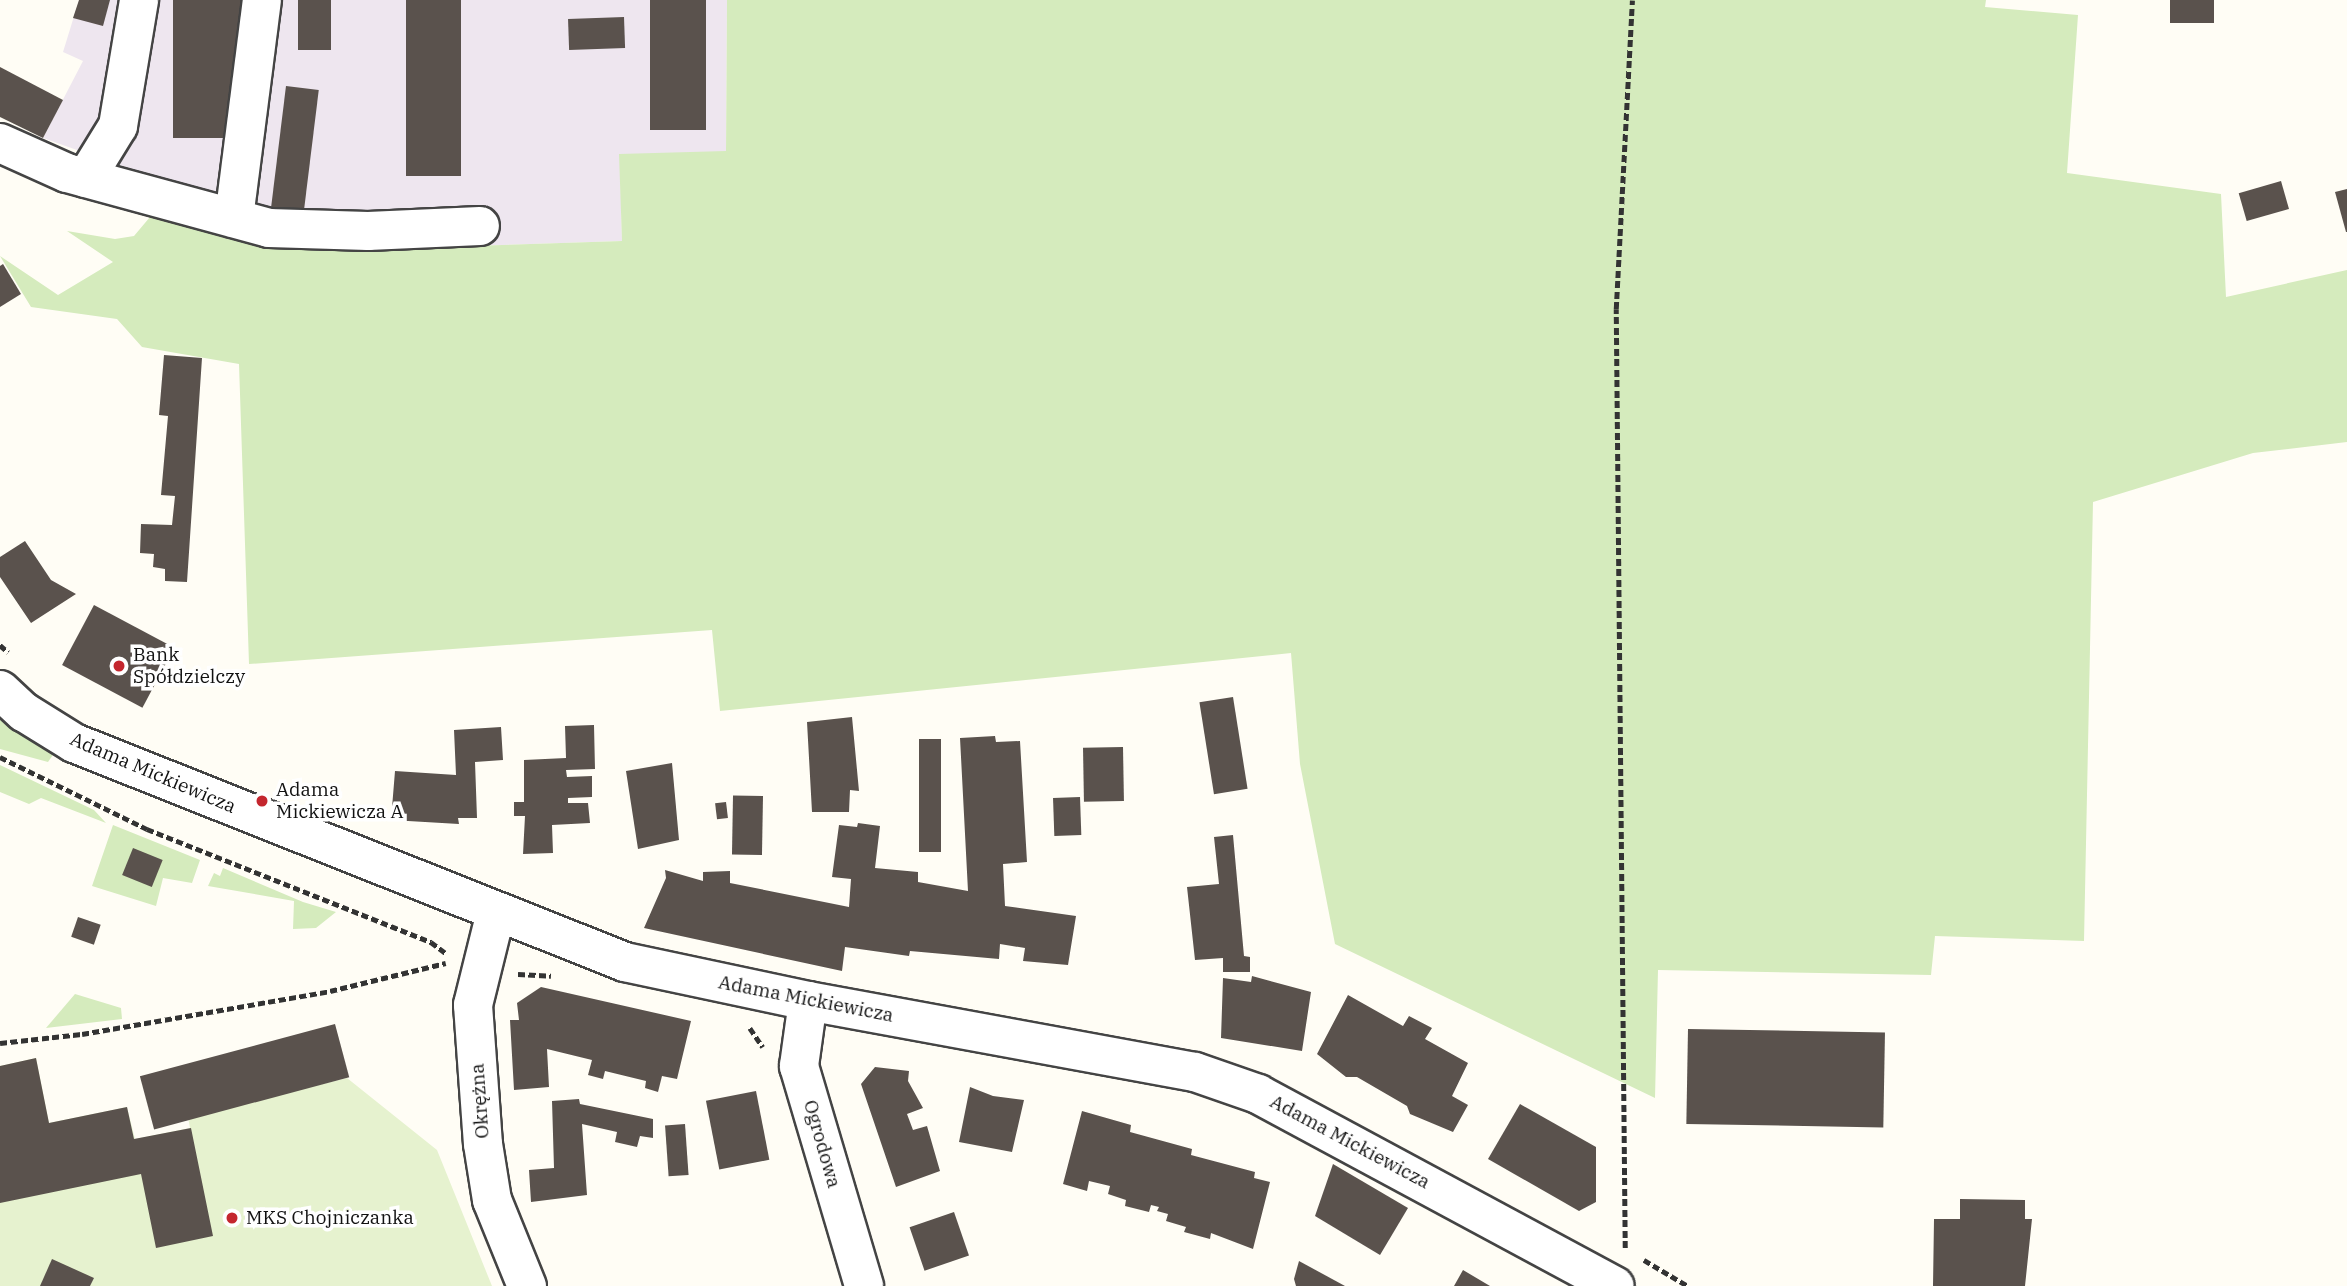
<!DOCTYPE html>
<html>
<head>
<meta charset="utf-8">
<style>
	body { margin:0 }
	#map { position:relative; width:2347px; height:1286px; overflow:hidden; background:#fffdf5; font-family:"IBM Plex Serif",serif }
	div>[style] { position:absolute }
	.industrial>* { inset:0; background:#eee6ef }
	.green>* { inset:0; background:#d5ebbd }
	.pitch>* { inset:0; background:#e6f2cf }
	.building>* { inset:0; background:#5a524d; transform-origin:0 0 }
	.path>* { height:4.5px; margin-top:-2.25px; transform-origin:0; background:repeating-linear-gradient(90deg,#333 0 7px,transparent 0 10.5px) }
	.roads { filter:drop-shadow(2px 0 #444) drop-shadow(-2px 0 #444) drop-shadow(0 2px #444) drop-shadow(0 -2px #444) }
	.minor>* { height:38px; margin:-19px; padding:0 19px; transform-origin:19px; border-radius:19px; background:#fff }
	.dots>* { width:19px; height:19px; translate:-50% -50%; box-sizing:border-box; border:4px solid #fff; border-radius:50% }
	span { translate:-50% -50%; white-space:nowrap; text-align:center; line-height:1.15; -webkit-text-stroke:7px #fff; paint-order:stroke }
	.poi-label { font-size:19px; color:#111 }
	.left { translate:0 -50%; text-align:left }
	.street-label { font-size:19px; color:#111 }
</style>
</head>
<body>
<div id="map">
	<div class="industrial">
		<i style="clip-path:polygon(79px 0,727px 0,726px 152px,620px 155px,622px 241px,319px 251px,322px 220px,258px 214px,43px 138px,83px 61px,63px 52px)"></i>
	</div>
	<div class="green">
		<i style="clip-path:polygon(727px 0,1986px 0,1985px 7px,2078px 15px,2067px 173px,2221px 194px,2226px 297px,2347px 270px,2347px 442px,2253px 453px,2093px 502px,2084px 941px,1935px 936px,1931px 975px,1658px 970px,1655px 1098px,1335px 944px,1300px 764px,1291px 653px,720px 711px,712px 630px,249px 664px,239px 364px,142px 347px,117px 319px,31px 307px,0 256px,58px 295px,113px 262px,67px 231px,115px 239px,134px 236px,150px 217px,246px 242px,319px 251px,622px 241px,619px 154px,726px 151px)"></i>
		<i style="clip-path:polygon(0 713px,55px 752px,48px 762px,0 749px)"></i>
		<i style="clip-path:polygon(0 765px,94px 810px,106px 823px,41px 798px,29px 804px,0 792px)"></i>
		<i style="clip-path:polygon(113px 825px,200px 860px,192px 883px,163px 878px,156px 906px,92px 886px)"></i>
		<i style="clip-path:polygon(223px 868px,303px 902px,336px 912px,316px 928px,293px 929px,294px 901px,208px 886px,214px 873px,220px 876px)"></i>
		<i style="clip-path:polygon(75px 994px,121px 1008px,122px 1019px,46px 1028px)"></i>
	</div>
	<div class="pitch">
		<i style="clip-path:polygon(36px 1058px,49px 1123px,127px 1107px,135px 1139px,190px 1128px,188px 1117px,347px 1078px,437px 1150px,492px 1286px,0 1286px,0 1066px)"></i>
	</div>
	<div class="building">
		<i style="clip-path:polygon(79px 0,110px 0,103px 26px,73px 18px)"></i>
		<i style="left:173px;top:0;width:69px;height:138px"></i>
		<i style="left:298px;top:0;width:33px;height:50px"></i>
		<i style="left:406px;top:0;width:55px;height:176px"></i>
		<i style="left:650px;top:0;width:56px;height:130px"></i>
		<i style="left:2170px;top:0;width:44px;height:23px"></i>
		<i style="left:624px;top:17px;width:31px;height:56px;rotate:88deg"></i>
		<i style="clip-path:polygon(0 67px,63px 100px,43px 138px,0 117px)"></i>
		<i style="left:286px;top:86px;width:33px;height:128px;rotate:7deg"></i>
		<i style="left:2281px;top:181px;width:29px;height:44px;rotate:74deg"></i>
		<i style="clip-path:polygon(2347px 189px,2347px 232px,2346px 232px,2335px 192px)"></i>
		<i style="clip-path:polygon(3px 264px,21px 294px,0 307px,0 266px)"></i>
		<i style="clip-path:polygon(164px 355px,202px 358px,187px 582px,165px 581px,165px 569px,153px 567px,154px 554px,140px 553px,141px 524px,172px 525px,175px 496px,161px 495px,168px 416px,159px 415px)"></i>
		<i style="clip-path:polygon(25px 541px,51px 580px,76px 594px,31px 623px,0 577px,0 557px)"></i>
		<i style="left:94px;top:605px;width:91px;height:68px;rotate:28deg"></i>
		<i style="left:1233px;top:697px;width:93px;height:34px;rotate:81deg"></i>
		<i style="clip-path:polygon(852px 717px,859px 791px,850px 790px,849px 812px,812px 812px,807px 722px)"></i>
		<i style="clip-path:polygon(594px 725px,595px 769px,566px 770px,567px 777px,592px 776px,592px 797px,568px 798px,568px 803px,588px 803px,590px 823px,552px 825px,553px 853px,523px 854px,525px 816px,514px 816px,514px 802px,524px 802px,524px 760px,566px 758px,565px 726px)"></i>
		<i style="clip-path:polygon(501px 727px,503px 760px,475px 762px,477px 818px,458px 818px,459px 824px,391px 820px,395px 771px,456px 775px,454px 730px)"></i>
		<i style="clip-path:polygon(995px 736px,996px 742px,1020px 741px,1027px 862px,1003px 864px,1005px 906px,1076px 916px,1068px 965px,1023px 961px,1025px 948px,1000px 944px,999px 959px,910px 951px,909px 956px,845px 947px,842px 971px,644px 928px,666px 878px,665px 870px,703px 881px,703px 872px,730px 871px,730px 883px,849px 907px,851px 879px,832px 877px,839px 825px,857px 827px,858px 823px,880px 826px,875px 868px,918px 872px,918px 882px,968px 891px,960px 738px)"></i>
		<i style="left:919px;top:739px;width:22px;height:113px"></i>
		<i style="left:1123px;top:747px;width:54px;height:40px;rotate:89deg"></i>
		<i style="clip-path:polygon(672px 763px,679px 840px,638px 849px,626px 771px)"></i>
		<i style="left:763px;top:796px;width:59px;height:30px;rotate:91deg"></i>
		<i style="left:1080px;top:797px;width:38px;height:27px;rotate:88deg"></i>
		<i style="left:726px;top:802px;width:16px;height:11px;rotate:83deg"></i>
		<i style="clip-path:polygon(1233px 835px,1244px 956px,1250px 957px,1250px 972px,1223px 972px,1223px 958px,1195px 960px,1187px 887px,1219px 884px,1214px 837px)"></i>
		<i style="left:133px;top:848px;width:32px;height:29px;rotate:22deg"></i>
		<i style="left:78px;top:917px;width:24px;height:21px;rotate:19deg"></i>
		<i style="clip-path:polygon(1252px 976px,1311px 992px,1302px 1051px,1221px 1038px,1223px 978px,1251px 982px)"></i>
		<i style="clip-path:polygon(541px 987px,691px 1021px,677px 1079px,662px 1076px,658px 1092px,645px 1088px,646px 1081px,605px 1071px,603px 1079px,588px 1075px,592px 1060px,547px 1049px,549px 1087px,514px 1090px,510px 1020px,519px 1020px,517px 1003px)"></i>
		<i style="clip-path:polygon(1348px 995px,1403px 1026px,1409px 1016px,1432px 1028px,1425px 1039px,1468px 1063px,1452px 1096px,1468px 1105px,1453px 1132px,1410px 1114px,1407px 1106px,1357px 1077px,1346px 1077px,1317px 1054px)"></i>
		<i style="left:335px;top:1024px;width:55px;height:202px;rotate:75deg"></i>
		<i style="left:1688px;top:1029px;width:197px;height:95px;rotate:1deg"></i>
		<i style="clip-path:polygon(36px 1058px,49px 1123px,127px 1107px,134px 1139px,191px 1128px,213px 1236px,156px 1248px,141px 1174px,0 1203px,0 1066px)"></i>
		<i style="clip-path:polygon(875px 1067px,909px 1071px,908px 1081px,923px 1108px,907px 1114px,913px 1130px,927px 1126px,940px 1171px,896px 1187px,861px 1084px)"></i>
		<i style="clip-path:polygon(970px 1087px,993px 1096px,1024px 1100px,1012px 1152px,959px 1142px)"></i>
		<i style="left:756px;top:1091px;width:70px;height:51px;rotate:79deg"></i>
		<i style="clip-path:polygon(579px 1099px,580px 1104px,653px 1119px,653px 1138px,640px 1136px,637px 1147px,615px 1142px,617px 1132px,582px 1124px,587px 1195px,531px 1202px,529px 1170px,554px 1168px,552px 1101px)"></i>
		<i style="clip-path:polygon(1520px 1104px,1596px 1147px,1596px 1202px,1579px 1211px,1488px 1159px)"></i>
		<i style="clip-path:polygon(1082px 1111px,1131px 1125px,1130px 1132px,1192px 1149px,1191px 1155px,1255px 1172px,1254px 1178px,1270px 1182px,1253px 1249px,1211px 1233px,1210px 1239px,1184px 1232px,1186px 1227px,1166px 1221px,1168px 1214px,1157px 1211px,1159px 1207px,1151px 1205px,1149px 1212px,1125px 1206px,1126px 1200px,1108px 1194px,1110px 1186px,1089px 1181px,1087px 1191px,1063px 1184px)"></i>
		<i style="left:685px;top:1124px;width:51px;height:20px;rotate:86deg"></i>
		<i style="clip-path:polygon(1333px 1164px,1408px 1208px,1380px 1255px,1315px 1216px)"></i>
		<i style="clip-path:polygon(1960px 1199px,2025px 1200px,2025px 1219px,2032px 1219px,2025px 1286px,1933px 1286px,1934px 1219px,1960px 1219px)"></i>
		<i style="left:954px;top:1212px;width:46px;height:47px;rotate:71deg"></i>
		<i style="clip-path:polygon(52px 1259px,94px 1278px,90px 1286px,40px 1286px)"></i>
		<i style="clip-path:polygon(1299px 1261px,1345px 1286px,1296px 1286px,1294px 1279px)"></i>
		<i style="clip-path:polygon(1463px 1270px,1490px 1286px,1454px 1286px)"></i>
	</div>
	<div class="path">
		<i style="left:0;top:645px;width:11px;rotate:41deg"></i>
		<i style="left:0;top:757px;width:164px;rotate:26.1deg"></i>
		<i style="left:147px;top:829px;width:306px;rotate:21.7deg"></i>
		<i style="left:431px;top:942px;width:20px;rotate:37deg"></i>
		<i style="left:518px;top:974px;width:33px;rotate:3deg"></i>
		<i style="left:750px;top:1028px;width:23px;rotate:56deg"></i>
		<i style="left:0;top:1043px;width:82px;rotate:-6.3deg"></i>
		<i style="left:82px;top:1034px;width:252px;rotate:-9.8deg"></i>
		<i style="left:330px;top:991px;width:119px;rotate:-13.6deg"></i>
		<i style="left:1625px;top:1248px;width:939px;rotate:-90.55deg"></i>
		<i style="left:1616px;top:309px;width:309px;rotate:-87deg"></i>
		<i style="left:1644px;top:1260px;width:51px;rotate:30.6deg"></i>
	</div>
	<div class="roads">
		<div class="minor">
			<i style="left:0;top:143px;width:73px;rotate:24.1deg"></i>
			<i style="left:67px;top:173px;width:209px;rotate:15.2deg"></i>
			<i style="left:269px;top:228px;width:99px;rotate:1.7deg"></i>
			<i style="left:368px;top:231px;width:112px;rotate:-2.6deg"></i>
			<i style="left:86px;top:178px;width:61px;rotate:-58.4deg"></i>
			<i style="left:118px;top:126px;width:128px;rotate:-80.5deg"></i>
			<i style="left:234px;top:218px;width:220px;rotate:-82.7deg"></i>
			<i style="left:0;top:690px;width:33px;rotate:43deg"></i>
			<i style="left:24px;top:712px;width:59px;rotate:31.8deg"></i>
			<i style="left:74px;top:743px;width:593px;rotate:21.68deg"></i>
			<i style="left:625px;top:962px;width:187px;rotate:12deg"></i>
			<i style="left:808px;top:1001px;width:393px;rotate:10.4deg"></i>
			<i style="left:1195px;top:1072px;width:67px;rotate:19.2deg"></i>
			<i style="left:1258px;top:1094px;width:405px;rotate:28.3deg"></i>
			<i style="left:496px;top:912px;width:96px;rotate:103.9deg"></i>
			<i style="left:473px;top:1005px;width:139px;rotate:85.9deg"></i>
			<i style="left:483px;top:1144px;width:57px;rotate:80.9deg"></i>
			<i style="left:492px;top:1200px;width:93px;rotate:67.9deg"></i>
			<i style="left:808px;top:1001px;width:66px;rotate:97.9deg"></i>
			<i style="left:799px;top:1066px;width:229px;rotate:73.5deg"></i>
		</div>
	</div>
	<div class="dots">
		<i style="left:119px;top:666px;background:#c4262e"></i>
		<i style="left:262px;top:801px;background:#c4262e"></i>
		<i style="left:232px;top:1218px;background:#c4262e"></i>
	</div>
	<div class="poi-label">
		<span class="left" style="left:133px;top:666px">Bank<br>Spółdzielczy</span>
		<span class="left" style="left:276px;top:801px">Adama<br>Mickiewicza A</span>
		<span class="left" style="left:246px;top:1218px">MKS Chojniczanka</span>
	</div>
	<div class="street-label">
		<span style="left:153px;top:773px;rotate:23deg">Adama Mickiewicza</span>
		<span style="left:806px;top:999px;rotate:11deg">Adama Mickiewicza</span>
		<span style="left:480px;top:1101px;rotate:-94deg">Okrężna</span>
		<span style="left:1350px;top:1142px;rotate:28deg">Adama Mickiewicza</span>
		<span style="left:822px;top:1144px;rotate:74deg">Ogrodowa</span>
	</div>
</div>
</body>
</html>
